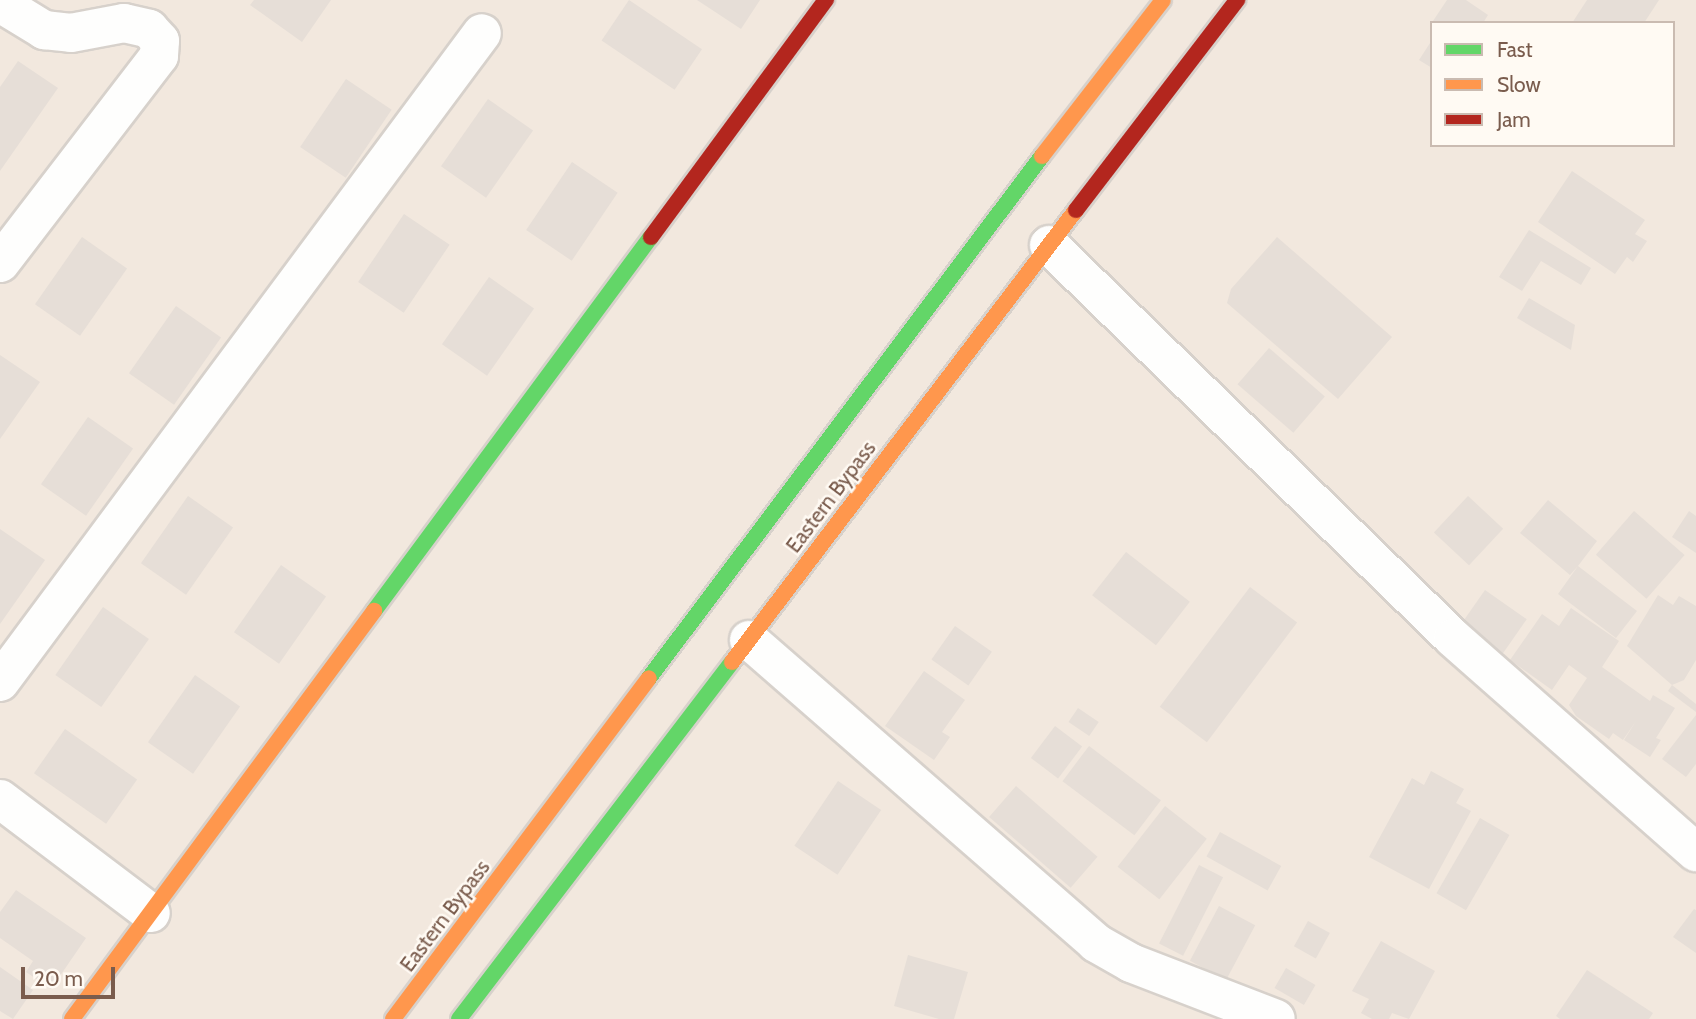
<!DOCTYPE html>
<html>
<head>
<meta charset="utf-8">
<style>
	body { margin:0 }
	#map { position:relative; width:1696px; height:1019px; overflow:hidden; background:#f9f5f0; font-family:Cabin,sans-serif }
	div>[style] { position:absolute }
	.residential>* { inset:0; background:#f2e8de }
	.building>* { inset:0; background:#e6ded7; transform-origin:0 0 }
	.roads { filter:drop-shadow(2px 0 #d7d1cb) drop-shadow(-2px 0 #d7d1cb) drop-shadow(0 2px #d7d1cb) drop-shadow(0 -2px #d7d1cb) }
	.street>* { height:38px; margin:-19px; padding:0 19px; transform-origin:19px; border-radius:19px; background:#fefefd }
	.fast>* { height:16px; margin:-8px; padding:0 8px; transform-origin:8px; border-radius:8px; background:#63d668 }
	.slow>* { height:16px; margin:-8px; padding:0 8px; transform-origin:8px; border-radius:8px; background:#ff974d }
	.jam>* { height:16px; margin:-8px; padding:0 8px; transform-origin:8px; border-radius:8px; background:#b3261e }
	span { translate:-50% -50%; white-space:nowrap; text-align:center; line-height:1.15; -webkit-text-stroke:5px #fffaf3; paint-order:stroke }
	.street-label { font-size:21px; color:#7a5c4d }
	.legend { position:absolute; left:1430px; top:21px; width:245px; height:126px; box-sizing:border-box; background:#fffaf3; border:2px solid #cabbb1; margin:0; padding:9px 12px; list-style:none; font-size:21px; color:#7a5c4d }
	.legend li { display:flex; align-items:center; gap:14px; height:35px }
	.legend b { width:35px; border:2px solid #cabbb1 }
	.scale { position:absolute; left:21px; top:967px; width:94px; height:32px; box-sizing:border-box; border:4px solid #7a5c4d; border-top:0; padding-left:9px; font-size:21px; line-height:24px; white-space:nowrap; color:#7a5c4d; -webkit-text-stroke:5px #fffaf3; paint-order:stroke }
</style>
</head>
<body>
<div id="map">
	<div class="residential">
		<i style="clip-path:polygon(evenodd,0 0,1696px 0,1696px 1019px,0 1019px,0 0,1432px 23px,1673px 23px,1673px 145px,1432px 145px,1432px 23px)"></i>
	</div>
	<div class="building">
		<i style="clip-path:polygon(254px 0,331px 0,302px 42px,250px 5px)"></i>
		<i style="left:629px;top:0;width:88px;height:49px;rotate:34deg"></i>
		<i style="clip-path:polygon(697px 0,760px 0,741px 29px)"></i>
		<i style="clip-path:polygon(1447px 0,1466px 0,1488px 15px,1483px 23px,1437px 23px,1433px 21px)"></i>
		<i style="clip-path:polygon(1587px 0,1659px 0,1644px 23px,1572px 23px)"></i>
		<i style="clip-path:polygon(1432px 40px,1432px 68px,1419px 60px)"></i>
		<i style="clip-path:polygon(18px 61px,58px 88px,0 171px,0 87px)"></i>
		<i style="left:346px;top:79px;width:55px;height:82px;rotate:34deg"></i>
		<i style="left:488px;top:99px;width:55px;height:82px;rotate:35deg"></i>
		<i style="left:572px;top:162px;width:55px;height:82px;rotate:34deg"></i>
		<i style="clip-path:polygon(1572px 171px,1645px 220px,1635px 234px,1647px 241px,1633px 262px,1627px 257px,1615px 274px,1538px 222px)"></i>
		<i style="left:404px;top:214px;width:55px;height:82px;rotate:34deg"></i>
		<i style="clip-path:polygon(1529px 230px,1591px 268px,1581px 285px,1541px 261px,1522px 291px,1499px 277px)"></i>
		<i style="left:82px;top:237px;width:55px;height:82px;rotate:35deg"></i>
		<i style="clip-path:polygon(1277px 237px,1392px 337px,1338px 399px,1227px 303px,1231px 289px)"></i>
		<i style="left:489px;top:277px;width:55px;height:82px;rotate:35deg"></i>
		<i style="clip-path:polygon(1529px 298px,1575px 325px,1571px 350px,1517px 318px)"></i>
		<i style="left:176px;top:306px;width:55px;height:82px;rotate:35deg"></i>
		<i style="left:1269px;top:348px;width:74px;height:48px;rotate:41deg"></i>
		<i style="clip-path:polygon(0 355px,40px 382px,0 439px)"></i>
		<i style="left:88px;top:417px;width:55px;height:82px;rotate:35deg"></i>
		<i style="left:188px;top:496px;width:55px;height:82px;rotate:35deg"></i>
		<i style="left:1468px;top:496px;width:48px;height:50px;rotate:43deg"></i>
		<i style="clip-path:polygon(1548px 500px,1597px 541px,1578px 566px,1637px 611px,1616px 638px,1558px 594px,1578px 566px,1570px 575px,1520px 533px)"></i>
		<i style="left:1634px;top:511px;width:67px;height:58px;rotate:41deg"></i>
		<i style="clip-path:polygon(1689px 511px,1696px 516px,1696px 553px,1672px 537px)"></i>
		<i style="clip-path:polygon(0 529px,45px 560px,0 624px)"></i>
		<i style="left:1126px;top:552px;width:81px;height:55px;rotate:38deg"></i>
		<i style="left:281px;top:565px;width:55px;height:82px;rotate:35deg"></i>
		<i style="left:1250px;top:587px;width:59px;height:150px;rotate:37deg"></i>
		<i style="left:1485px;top:590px;width:51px;height:50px;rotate:35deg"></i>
		<i style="clip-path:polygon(1658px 595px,1673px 605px,1679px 596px,1696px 606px,1696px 660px,1684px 680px,1672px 685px,1696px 704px,1696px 712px,1668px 691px,1672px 685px,1627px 646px)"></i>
		<i style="left:103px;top:607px;width:56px;height:83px;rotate:35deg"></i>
		<i style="clip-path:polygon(1571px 608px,1619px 641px,1602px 667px,1650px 701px,1653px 695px,1675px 708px,1656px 738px,1661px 740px,1650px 757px,1624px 740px,1636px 721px,1623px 740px,1613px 733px,1609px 739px,1576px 716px,1569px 705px,1587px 678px,1569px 665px,1552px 690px,1510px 660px,1542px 614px,1559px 626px)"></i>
		<i style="left:955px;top:626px;width:45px;height:41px;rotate:35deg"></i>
		<i style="clip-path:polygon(924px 671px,965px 700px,942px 732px,950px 737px,934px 760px,885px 726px)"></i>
		<i style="left:195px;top:675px;width:55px;height:82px;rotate:35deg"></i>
		<i style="left:1078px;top:708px;width:25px;height:17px;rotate:34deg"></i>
		<i style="clip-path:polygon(1696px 715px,1696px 764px,1686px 777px,1662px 759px)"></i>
		<i style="left:1055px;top:726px;width:34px;height:40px;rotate:37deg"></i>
		<i style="left:65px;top:729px;width:88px;height:54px;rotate:35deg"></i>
		<i style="left:1089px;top:746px;width:90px;height:44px;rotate:37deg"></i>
		<i style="clip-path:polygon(1431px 771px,1464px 789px,1456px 803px,1471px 811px,1429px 889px,1369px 857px,1412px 778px,1424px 785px)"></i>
		<i style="left:838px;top:781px;width:52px;height:78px;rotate:34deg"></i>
		<i style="left:1016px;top:786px;width:108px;height:41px;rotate:41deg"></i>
		<i style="left:1165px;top:806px;width:53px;height:77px;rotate:38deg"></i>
		<i style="left:1480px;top:818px;width:34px;height:87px;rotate:30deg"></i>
		<i style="left:1220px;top:832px;width:70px;height:28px;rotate:29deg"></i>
		<i style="left:1199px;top:865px;width:27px;height:88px;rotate:27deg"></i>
		<i style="clip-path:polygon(16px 890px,86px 938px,51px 989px,26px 972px,33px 961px,0 938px,0 912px)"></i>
		<i style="left:1219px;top:906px;width:41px;height:62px;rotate:28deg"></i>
		<i style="clip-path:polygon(1694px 909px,1696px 910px,1696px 953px,1673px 937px)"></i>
		<i style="left:1308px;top:921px;width:25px;height:29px;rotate:29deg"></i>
		<i style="clip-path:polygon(1381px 941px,1435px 971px,1409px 1019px,1392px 1013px,1389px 1019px,1372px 1019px,1361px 1013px,1369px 999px,1352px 991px)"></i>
		<i style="clip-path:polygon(908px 955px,968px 972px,954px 1019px,939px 1019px,894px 1006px)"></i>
		<i style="clip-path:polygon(0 967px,33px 990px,13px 1019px,0 1011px)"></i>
		<i style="left:1286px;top:968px;width:34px;height:23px;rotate:30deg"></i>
		<i style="clip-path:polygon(1587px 970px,1653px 1013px,1649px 1019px,1560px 1019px,1556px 1016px)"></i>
	</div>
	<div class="roads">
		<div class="street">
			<i style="left:0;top:3px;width:52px;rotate:31.5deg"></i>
			<i style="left:44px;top:30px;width:27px;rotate:6deg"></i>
			<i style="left:71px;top:33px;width:54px;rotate:-10.7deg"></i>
			<i style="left:124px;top:23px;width:26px;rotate:13deg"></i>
			<i style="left:149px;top:29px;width:16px;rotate:47deg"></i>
			<i style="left:160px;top:41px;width:15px;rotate:94deg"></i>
			<i style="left:159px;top:56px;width:261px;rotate:127.5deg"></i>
			<i style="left:1049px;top:245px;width:564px;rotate:44.21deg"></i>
			<i style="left:1453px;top:638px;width:324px;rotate:41.4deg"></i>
			<i style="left:749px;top:640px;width:461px;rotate:41.1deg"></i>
			<i style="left:1096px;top:943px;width:40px;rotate:29.7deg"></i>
			<i style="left:1131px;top:963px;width:155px;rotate:21.1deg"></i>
			<i style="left:0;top:682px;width:808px;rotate:-53.4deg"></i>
			<i style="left:0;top:799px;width:189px;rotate:37.1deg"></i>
		</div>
		<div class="fast">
			<i style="left:374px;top:611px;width:465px;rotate:-53.5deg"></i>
			<i style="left:649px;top:678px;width:653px;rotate:-53.02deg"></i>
			<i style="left:459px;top:1019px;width:449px;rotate:-52.6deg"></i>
		</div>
		<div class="slow">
			<i style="left:1042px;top:156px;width:197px;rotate:-52.2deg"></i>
			<i style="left:732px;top:662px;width:568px;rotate:-52.73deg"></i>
			<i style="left:72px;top:1019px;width:508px;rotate:-53.49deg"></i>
			<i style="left:393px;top:1019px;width:426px;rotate:-53.1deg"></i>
		</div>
		<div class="jam">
			<i style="left:1076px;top:210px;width:265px;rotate:-52.5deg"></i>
			<i style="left:651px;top:237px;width:295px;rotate:-53.6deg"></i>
		</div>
	</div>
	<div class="street-label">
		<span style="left:831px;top:497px;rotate:-53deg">Eastern Bypass</span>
		<span style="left:445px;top:916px;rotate:-53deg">Eastern Bypass</span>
	</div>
	<ul class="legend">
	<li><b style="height:9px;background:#63d668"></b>Fast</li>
	<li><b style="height:9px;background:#ff974d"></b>Slow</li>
	<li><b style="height:9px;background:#b3261e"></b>Jam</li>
	</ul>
	<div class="scale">20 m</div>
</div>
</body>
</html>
